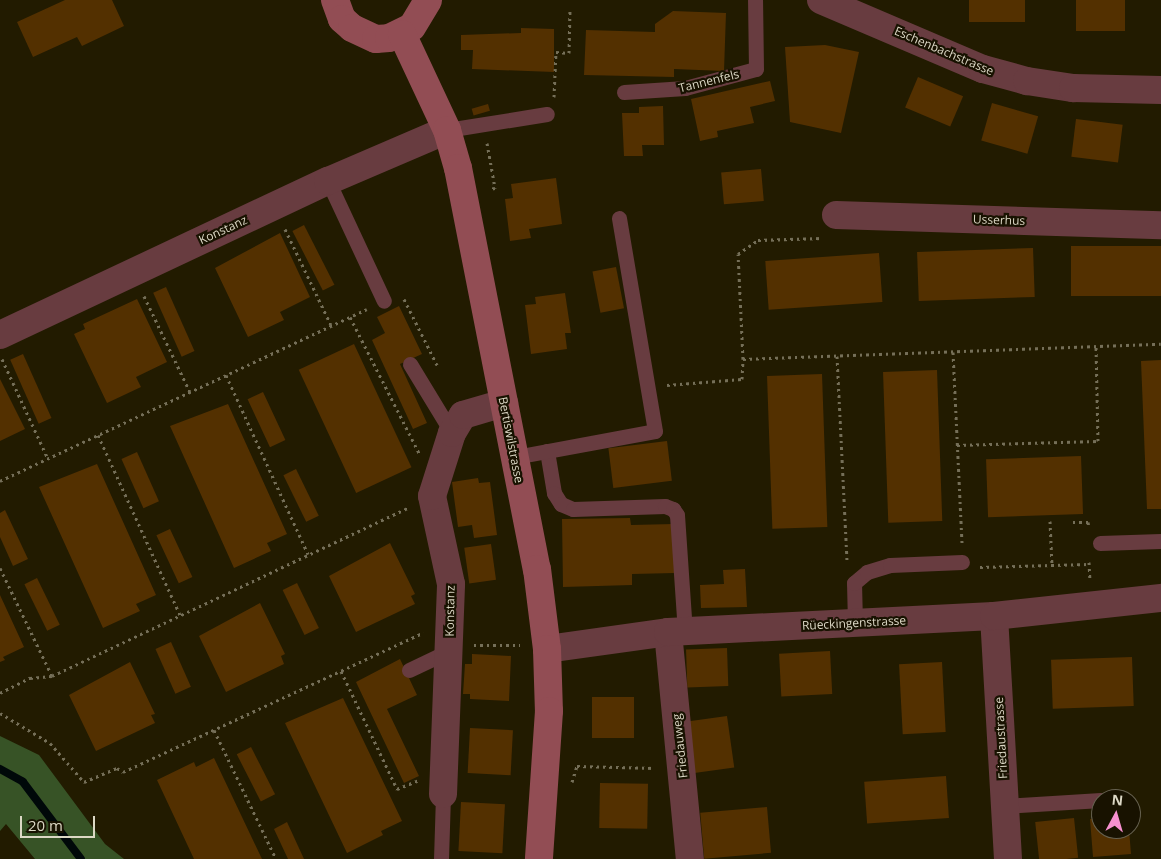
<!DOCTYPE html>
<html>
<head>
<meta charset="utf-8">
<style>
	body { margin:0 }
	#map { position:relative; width:1161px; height:859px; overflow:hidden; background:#221b00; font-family:"Open Sans",sans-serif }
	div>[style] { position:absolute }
	.forest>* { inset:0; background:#375326 }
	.stream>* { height:8px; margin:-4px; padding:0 4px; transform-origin:4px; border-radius:4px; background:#000809 }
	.building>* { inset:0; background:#533000; transform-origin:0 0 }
	.path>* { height:3px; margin-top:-1.5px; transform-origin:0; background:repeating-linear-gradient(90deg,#756f58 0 2.5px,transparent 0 6.5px) }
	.service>* { height:15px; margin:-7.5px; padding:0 7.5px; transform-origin:7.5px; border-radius:7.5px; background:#683c40 }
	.minor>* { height:28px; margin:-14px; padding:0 14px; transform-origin:14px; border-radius:14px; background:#683c40 }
	.tertiary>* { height:28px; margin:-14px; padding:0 14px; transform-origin:14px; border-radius:14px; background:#683c40 }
	.secondary>* { height:28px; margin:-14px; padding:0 14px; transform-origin:14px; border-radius:14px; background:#924d54 }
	span { translate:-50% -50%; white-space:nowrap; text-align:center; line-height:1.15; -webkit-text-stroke:4.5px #181200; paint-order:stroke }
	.street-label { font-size:12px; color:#dcd8c5 }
	.north { position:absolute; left:1091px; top:789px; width:50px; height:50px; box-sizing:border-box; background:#181200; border:1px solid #66614f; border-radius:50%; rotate:6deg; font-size:14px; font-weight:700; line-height:20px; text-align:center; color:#dcd8c5 }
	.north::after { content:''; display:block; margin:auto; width:18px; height:22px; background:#f690cf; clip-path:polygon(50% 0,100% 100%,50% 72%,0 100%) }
	.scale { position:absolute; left:20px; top:816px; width:75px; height:22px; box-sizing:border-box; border:2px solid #dcd8c5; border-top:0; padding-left:6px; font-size:15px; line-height:18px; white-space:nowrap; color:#dcd8c5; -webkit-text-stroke:4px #181200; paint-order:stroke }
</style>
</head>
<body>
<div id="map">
	<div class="forest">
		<i style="clip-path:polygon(0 736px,39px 755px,105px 844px,124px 859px,35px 859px,6px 824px,0 831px)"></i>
	</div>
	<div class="stream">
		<i style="left:0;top:769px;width:26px;rotate:29deg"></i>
		<i style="left:23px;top:782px;width:96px;rotate:53deg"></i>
	</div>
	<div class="building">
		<i style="clip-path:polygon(65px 0,112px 0,124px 26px,82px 46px,77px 37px,33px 57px,17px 22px)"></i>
		<i style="left:969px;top:0;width:56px;height:22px"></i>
		<i style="left:1076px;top:0;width:49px;height:31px"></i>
		<i style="clip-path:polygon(673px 11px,726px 13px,724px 71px,674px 69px,674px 77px,584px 75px,586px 30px,655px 32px,655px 24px)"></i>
		<i style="clip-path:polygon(521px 28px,554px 29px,554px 72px,472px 69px,473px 50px,461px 50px,461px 35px,521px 33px)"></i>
		<i style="clip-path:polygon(825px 45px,859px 52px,841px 133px,790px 122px,785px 47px)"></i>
		<i style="left:918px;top:77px;width:49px;height:33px;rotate:23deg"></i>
		<i style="clip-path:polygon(770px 81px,775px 101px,750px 107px,754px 123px,717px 131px,718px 137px,700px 141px,691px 99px)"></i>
		<i style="left:992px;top:103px;width:48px;height:39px;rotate:16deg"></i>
		<i style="left:488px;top:104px;width:7px;height:17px;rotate:74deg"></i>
		<i style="clip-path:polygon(663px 106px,664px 145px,642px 145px,643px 156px,624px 156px,622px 113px,639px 113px,639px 107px)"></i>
		<i style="left:1076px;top:119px;width:47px;height:38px;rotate:7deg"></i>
		<i style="left:761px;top:169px;width:32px;height:40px;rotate:85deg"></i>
		<i style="clip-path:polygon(556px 178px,562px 224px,529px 229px,531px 238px,510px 241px,505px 199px,513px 198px,511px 184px)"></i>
		<i style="left:304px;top:225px;width:67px;height:13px;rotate:63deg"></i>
		<i style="clip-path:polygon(280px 233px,310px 297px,280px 312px,284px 320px,248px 337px,215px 268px)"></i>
		<i style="left:1161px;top:246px;width:50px;height:90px;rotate:90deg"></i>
		<i style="left:1033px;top:248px;width:49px;height:116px;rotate:88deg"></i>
		<i style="left:879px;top:253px;width:49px;height:114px;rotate:86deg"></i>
		<i style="left:616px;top:267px;width:42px;height:24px;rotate:79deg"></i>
		<i style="left:166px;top:287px;width:70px;height:14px;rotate:66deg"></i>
		<i style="clip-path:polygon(565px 293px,571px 333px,565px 333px,567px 349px,531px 354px,525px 305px,536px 304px,535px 297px)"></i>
		<i style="clip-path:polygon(137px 299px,167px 362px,136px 377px,141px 387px,107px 403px,74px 334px,85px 329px,83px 324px)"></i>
		<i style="clip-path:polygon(399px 306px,422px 354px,400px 364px,427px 423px,413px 429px,372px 340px,385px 333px,377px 317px)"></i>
		<i style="left:354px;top:344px;width:136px;height:61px;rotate:65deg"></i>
		<i style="left:23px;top:354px;width:70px;height:14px;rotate:66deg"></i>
		<i style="clip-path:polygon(1161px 360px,1161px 509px,1147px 509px,1141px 361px)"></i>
		<i style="left:937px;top:370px;width:151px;height:54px;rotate:88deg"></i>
		<i style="left:822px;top:374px;width:153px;height:55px;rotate:88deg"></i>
		<i style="clip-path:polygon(0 379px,25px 429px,0 441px)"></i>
		<i style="left:263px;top:392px;width:53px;height:17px;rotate:65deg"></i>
		<i style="clip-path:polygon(228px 404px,287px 534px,267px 543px,271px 551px,234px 568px,170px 426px)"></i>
		<i style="left:667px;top:441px;width:40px;height:59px;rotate:83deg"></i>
		<i style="left:137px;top:452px;width:54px;height:17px;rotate:66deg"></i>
		<i style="left:1081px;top:456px;width:58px;height:95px;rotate:88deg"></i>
		<i style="clip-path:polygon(97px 464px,156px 595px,136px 604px,140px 611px,103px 628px,39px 487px)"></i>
		<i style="left:296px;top:469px;width:52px;height:14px;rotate:64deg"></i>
		<i style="clip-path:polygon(478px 478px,479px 483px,490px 482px,497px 535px,474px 538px,472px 525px,458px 527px,452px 482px)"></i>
		<i style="clip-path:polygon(5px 510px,28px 559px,13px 566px,0 537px,0 513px)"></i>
		<i style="clip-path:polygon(630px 518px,631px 525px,674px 524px,675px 573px,632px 574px,632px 585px,563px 587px,562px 519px)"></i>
		<i style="left:170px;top:529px;width:53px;height:15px;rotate:65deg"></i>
		<i style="clip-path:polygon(390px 543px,415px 594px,411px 596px,415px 604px,356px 632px,329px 576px)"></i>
		<i style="left:491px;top:544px;width:36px;height:27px;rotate:82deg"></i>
		<i style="clip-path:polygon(745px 569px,747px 607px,701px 608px,700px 585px,724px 584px,723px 570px)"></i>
		<i style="left:37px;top:578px;width:52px;height:14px;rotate:64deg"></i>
		<i style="left:297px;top:583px;width:50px;height:16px;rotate:64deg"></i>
		<i style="clip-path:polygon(0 595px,24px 647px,3px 657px,5px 660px,0 662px)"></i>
		<i style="clip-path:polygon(260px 603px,285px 654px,281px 656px,284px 664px,226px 692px,199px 636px)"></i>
		<i style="left:171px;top:642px;width:49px;height:17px;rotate:66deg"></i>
		<i style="left:727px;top:648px;width:38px;height:41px;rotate:88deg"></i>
		<i style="left:830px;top:651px;width:43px;height:51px;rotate:87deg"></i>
		<i style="clip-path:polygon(472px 654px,511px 656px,509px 701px,470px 699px,470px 694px,463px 694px,465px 664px,472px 664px)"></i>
		<i style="left:1132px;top:657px;width:49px;height:81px;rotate:88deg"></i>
		<i style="clip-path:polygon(400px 659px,417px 695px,387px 709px,419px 776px,404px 783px,356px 682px)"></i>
		<i style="clip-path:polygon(130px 662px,155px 714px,151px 715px,155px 723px,96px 751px,69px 695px)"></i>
		<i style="left:942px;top:662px;width:70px;height:43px;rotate:87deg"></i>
		<i style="left:634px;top:697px;width:41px;height:42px;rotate:90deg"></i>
		<i style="clip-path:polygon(343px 698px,402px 821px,381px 831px,383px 835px,347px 853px,285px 723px)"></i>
		<i style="left:727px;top:716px;width:52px;height:42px;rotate:82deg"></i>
		<i style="left:470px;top:728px;width:43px;height:45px;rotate:3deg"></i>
		<i style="left:251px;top:747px;width:53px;height:16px;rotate:63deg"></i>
		<i style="clip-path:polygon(214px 758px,262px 859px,194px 859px,157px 780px,194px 762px,196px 767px)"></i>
		<i style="left:946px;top:776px;width:42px;height:82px;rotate:86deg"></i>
		<i style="left:600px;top:783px;width:48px;height:45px;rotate:1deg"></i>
		<i style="left:461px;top:802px;width:44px;height:49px;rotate:3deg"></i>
		<i style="left:767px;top:807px;width:46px;height:67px;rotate:85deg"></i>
		<i style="left:1074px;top:818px;width:40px;height:39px;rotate:84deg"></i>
		<i style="clip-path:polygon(1101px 818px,1101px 829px,1129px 829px,1131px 854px,1093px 857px,1090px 819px)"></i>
		<i style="clip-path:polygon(287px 822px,304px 859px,288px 859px,274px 829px)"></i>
	</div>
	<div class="path">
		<i style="left:554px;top:97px;width:45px;rotate:-87.5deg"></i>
		<i style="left:556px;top:52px;width:13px;rotate:4deg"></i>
		<i style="left:569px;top:53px;width:44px;rotate:-88.7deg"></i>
		<i style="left:487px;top:143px;width:46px;rotate:79.9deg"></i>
		<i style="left:495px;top:188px;width:6px;rotate:171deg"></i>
		<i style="left:285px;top:229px;width:106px;rotate:64.4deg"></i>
		<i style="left:144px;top:296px;width:106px;rotate:64.4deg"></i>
		<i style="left:404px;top:299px;width:74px;rotate:63.4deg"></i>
		<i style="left:350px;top:317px;width:153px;rotate:63.1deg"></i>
		<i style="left:953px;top:352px;width:191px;rotate:87.3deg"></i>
		<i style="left:837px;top:356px;width:206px;rotate:87.2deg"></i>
		<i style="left:2px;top:359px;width:110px;rotate:65.3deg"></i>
		<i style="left:743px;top:359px;width:105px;rotate:-92.7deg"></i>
		<i style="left:738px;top:254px;width:24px;rotate:-35deg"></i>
		<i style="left:758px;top:240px;width:65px;rotate:-1.8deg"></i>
		<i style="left:226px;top:375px;width:197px;rotate:65.4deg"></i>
		<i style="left:667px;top:385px;width:75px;rotate:-4.6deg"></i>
		<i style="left:742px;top:379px;width:20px;rotate:-87deg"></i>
		<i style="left:743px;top:359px;width:418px;rotate:-2.1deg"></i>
		<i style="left:98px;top:435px;width:198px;rotate:65.5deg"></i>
		<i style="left:957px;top:445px;width:141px;rotate:-1.6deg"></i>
		<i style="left:1098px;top:441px;width:94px;rotate:-91.2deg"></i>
		<i style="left:0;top:481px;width:405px;rotate:-25.1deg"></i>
		<i style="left:1050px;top:521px;width:44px;rotate:87.4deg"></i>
		<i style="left:1073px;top:522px;width:15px"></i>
		<i style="left:1088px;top:522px;width:6px;rotate:81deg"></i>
		<i style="left:1089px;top:562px;width:19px;rotate:87deg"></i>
		<i style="left:980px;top:567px;width:109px;rotate:-1.6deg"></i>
		<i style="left:0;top:568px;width:120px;rotate:64.3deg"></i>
		<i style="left:474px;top:645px;width:46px"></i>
		<i style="left:341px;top:671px;width:131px;rotate:64.6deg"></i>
		<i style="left:397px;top:789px;width:22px;rotate:-22deg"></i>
		<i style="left:0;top:693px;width:34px;rotate:-27deg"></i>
		<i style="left:30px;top:678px;width:22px;rotate:-5deg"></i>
		<i style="left:52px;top:676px;width:393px;rotate:-25.3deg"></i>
		<i style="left:0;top:713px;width:58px;rotate:31deg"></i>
		<i style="left:50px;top:743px;width:52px;rotate:48.9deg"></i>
		<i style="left:84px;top:782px;width:36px;rotate:-23deg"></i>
		<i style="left:117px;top:768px;width:7px;rotate:34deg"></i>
		<i style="left:123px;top:772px;width:331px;rotate:-24.9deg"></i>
		<i style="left:214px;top:730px;width:143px;rotate:64.3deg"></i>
		<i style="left:572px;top:782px;width:17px;rotate:-73deg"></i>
		<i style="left:577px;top:766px;width:78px;rotate:1.5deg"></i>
	</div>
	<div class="service">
		<i style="left:624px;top:92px;width:61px;rotate:-3.8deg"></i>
		<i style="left:685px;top:88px;width:73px;rotate:-15deg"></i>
		<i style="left:756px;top:69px;width:69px;rotate:-90.8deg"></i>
		<i style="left:447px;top:130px;width:101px;rotate:-9.1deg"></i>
		<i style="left:328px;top:181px;width:132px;rotate:65deg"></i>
		<i style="left:410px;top:364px;width:81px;rotate:58.7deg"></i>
		<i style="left:547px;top:451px;width:43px;rotate:80.5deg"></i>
		<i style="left:554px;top:493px;width:13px;rotate:58deg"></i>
		<i style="left:561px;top:504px;width:13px;rotate:23deg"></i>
		<i style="left:573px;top:509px;width:92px;rotate:-1.9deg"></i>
		<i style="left:665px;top:506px;width:9px;rotate:21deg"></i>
		<i style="left:673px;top:509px;width:7px;rotate:56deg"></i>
		<i style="left:677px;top:515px;width:117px;rotate:86.1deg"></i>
		<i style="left:515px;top:457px;width:142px;rotate:-10.5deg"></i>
		<i style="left:655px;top:431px;width:216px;rotate:-99.6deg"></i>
		<i style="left:1100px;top:543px;width:61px;rotate:-1.9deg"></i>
		<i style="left:855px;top:623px;width:40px;rotate:-91.4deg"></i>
		<i style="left:854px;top:583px;width:17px;rotate:-40deg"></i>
		<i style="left:867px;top:572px;width:24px;rotate:-17deg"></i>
		<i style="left:890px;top:565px;width:72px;rotate:-2.4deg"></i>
		<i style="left:409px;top:670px;width:44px;rotate:-25.4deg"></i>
		<i style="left:1119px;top:799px;width:1px"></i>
		<i style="left:1005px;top:806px;width:96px;rotate:-3.6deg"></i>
		<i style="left:441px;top:859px;width:65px;rotate:-88.2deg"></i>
	</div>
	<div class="minor">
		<i style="left:836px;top:215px;width:325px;rotate:1.8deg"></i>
		<i style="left:0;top:335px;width:362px;rotate:-25.2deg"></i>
		<i style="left:328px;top:181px;width:129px;rotate:-23.2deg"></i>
		<i style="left:994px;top:616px;width:243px;rotate:86.7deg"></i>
		<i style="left:668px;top:632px;width:228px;rotate:84.5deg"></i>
		<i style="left:547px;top:649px;width:122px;rotate:-8deg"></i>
		<i style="left:668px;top:632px;width:326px;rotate:-2.8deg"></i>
		<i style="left:994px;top:616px;width:168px;rotate:-6.2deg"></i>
		<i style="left:443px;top:794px;width:210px;rotate:-87.8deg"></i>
		<i style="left:451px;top:584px;width:90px;rotate:-102.2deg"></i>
		<i style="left:432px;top:496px;width:66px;rotate:-72.4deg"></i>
		<i style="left:452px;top:433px;width:21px;rotate:-59deg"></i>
		<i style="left:463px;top:415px;width:43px;rotate:-16.3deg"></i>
	</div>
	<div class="tertiary">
		<i style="left:821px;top:0;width:176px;rotate:23.1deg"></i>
		<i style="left:983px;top:69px;width:46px;rotate:15.3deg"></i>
		<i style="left:1027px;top:81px;width:47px;rotate:8.7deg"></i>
		<i style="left:1073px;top:88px;width:88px;rotate:1.3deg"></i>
	</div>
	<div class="secondary">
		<i style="left:335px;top:0;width:20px;rotate:70deg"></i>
		<i style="left:342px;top:19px;width:13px;rotate:42deg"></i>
		<i style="left:352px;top:28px;width:26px;rotate:25deg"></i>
		<i style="left:376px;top:39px;width:13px;rotate:-4deg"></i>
		<i style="left:389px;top:38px;width:25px;rotate:-26deg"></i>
		<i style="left:412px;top:27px;width:31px;rotate:-59deg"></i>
		<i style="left:402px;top:34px;width:106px;rotate:64.9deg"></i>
		<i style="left:447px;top:130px;width:40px;rotate:74deg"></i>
		<i style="left:458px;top:168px;width:409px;rotate:78.9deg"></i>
		<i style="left:537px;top:569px;width:81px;rotate:82.9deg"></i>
		<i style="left:547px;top:649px;width:62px;rotate:88.2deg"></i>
		<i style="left:549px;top:711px;width:148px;rotate:93.9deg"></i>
	</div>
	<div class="street-label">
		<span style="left:944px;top:51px;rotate:23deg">Eschenbachstrasse</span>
		<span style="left:709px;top:81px;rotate:-14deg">Tannenfels</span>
		<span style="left:999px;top:220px;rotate:2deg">Usserhus</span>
		<span style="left:223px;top:230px;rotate:-25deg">Konstanz</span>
		<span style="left:511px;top:440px;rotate:79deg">Bertiswilstrasse</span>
		<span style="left:450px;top:611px;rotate:-89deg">Konstanz</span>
		<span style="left:854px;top:623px;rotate:-3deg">Rüeckingenstrasse</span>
		<span style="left:1001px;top:738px;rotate:-93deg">Friedaustrasse</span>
		<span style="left:680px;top:746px;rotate:-96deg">Friedauweg</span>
	</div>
	<div class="north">N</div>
	<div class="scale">20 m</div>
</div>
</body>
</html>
